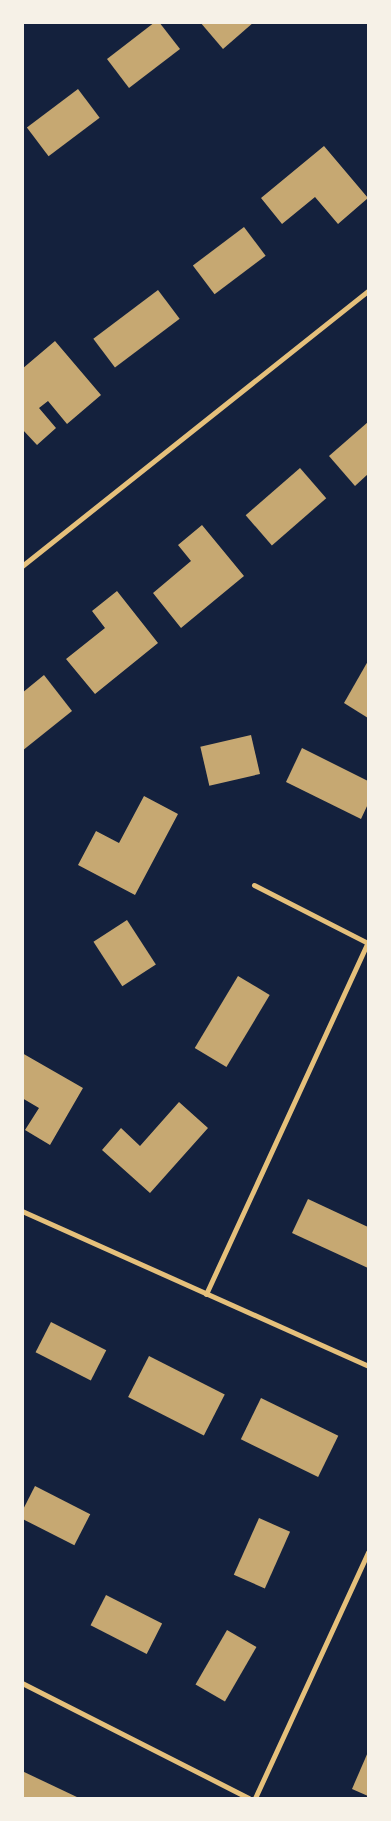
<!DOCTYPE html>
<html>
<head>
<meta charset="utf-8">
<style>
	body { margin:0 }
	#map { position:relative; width:391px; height:1821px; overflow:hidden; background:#14213d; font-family:"IBM Plex Sans",sans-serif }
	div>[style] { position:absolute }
	.building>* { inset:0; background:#c6a872; transform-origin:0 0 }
	.minor>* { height:5px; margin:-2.5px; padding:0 2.5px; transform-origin:2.5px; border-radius:2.5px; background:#e5c07b }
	span { translate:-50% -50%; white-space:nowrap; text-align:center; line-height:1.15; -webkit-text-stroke:5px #f6f1e7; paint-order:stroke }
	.frame { position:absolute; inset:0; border:24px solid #f6f1e7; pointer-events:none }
</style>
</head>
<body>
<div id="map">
	<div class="building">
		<i style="clip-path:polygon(155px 22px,159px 22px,180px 49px,129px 88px,107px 59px)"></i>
		<i style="clip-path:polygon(200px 22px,254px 22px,223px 49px)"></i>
		<i style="left:78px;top:89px;width:36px;height:64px;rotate:53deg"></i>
		<i style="clip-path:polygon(324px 146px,368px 198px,338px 224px,315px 197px,282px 224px,261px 198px)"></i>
		<i style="left:244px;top:227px;width:36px;height:64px;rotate:53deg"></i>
		<i style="left:158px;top:290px;width:36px;height:81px;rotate:53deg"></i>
		<i style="clip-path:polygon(55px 341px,101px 395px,67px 424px,48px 401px,39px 408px,56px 428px,37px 445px,22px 429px,22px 369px)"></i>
		<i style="clip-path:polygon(368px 422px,368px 474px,355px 486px,329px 456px)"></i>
		<i style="left:300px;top:468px;width:40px;height:72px;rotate:49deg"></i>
		<i style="clip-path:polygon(202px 525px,244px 576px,181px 628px,153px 593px,191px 561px,178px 545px)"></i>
		<i style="clip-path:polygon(117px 591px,158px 643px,95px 694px,66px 659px,105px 628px,92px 611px)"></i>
		<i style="clip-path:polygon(368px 661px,368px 718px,344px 703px)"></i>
		<i style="clip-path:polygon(44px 675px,72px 711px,22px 751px,22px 693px)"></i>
		<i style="left:251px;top:735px;width:40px;height:52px;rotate:77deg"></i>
		<i style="clip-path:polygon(302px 748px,368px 781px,368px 804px,361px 819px,286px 782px)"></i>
		<i style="clip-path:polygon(144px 796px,178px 814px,135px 895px,78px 865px,96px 831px,119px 843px)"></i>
		<i style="left:127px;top:920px;width:53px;height:40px;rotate:57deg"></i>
		<i style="left:238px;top:976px;width:37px;height:84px;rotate:31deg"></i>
		<i style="clip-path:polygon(22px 1053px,83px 1088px,50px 1145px,25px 1130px,39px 1108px,22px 1098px)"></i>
		<i style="clip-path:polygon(179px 1102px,208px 1128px,150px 1193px,102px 1150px,121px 1128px,140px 1146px)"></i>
		<i style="clip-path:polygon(308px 1199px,368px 1227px,368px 1268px,292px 1233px)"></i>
		<i style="left:51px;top:1322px;width:62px;height:34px;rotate:27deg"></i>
		<i style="left:149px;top:1356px;width:85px;height:46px;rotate:27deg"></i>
		<i style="left:261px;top:1398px;width:86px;height:46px;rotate:26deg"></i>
		<i style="left:35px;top:1486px;width:62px;height:35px;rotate:27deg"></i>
		<i style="left:259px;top:1518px;width:34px;height:62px;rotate:24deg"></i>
		<i style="left:106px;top:1595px;width:63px;height:34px;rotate:27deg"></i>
		<i style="left:227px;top:1630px;width:34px;height:63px;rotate:30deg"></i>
		<i style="clip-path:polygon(368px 1752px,368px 1796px,352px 1789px)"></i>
		<i style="clip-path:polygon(22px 1771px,79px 1798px,22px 1798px)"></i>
	</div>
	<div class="minor">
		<i style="left:22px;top:566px;width:442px;rotate:-38.5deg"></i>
		<i style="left:254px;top:885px;width:128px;rotate:27deg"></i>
		<i style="left:22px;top:1211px;width:379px;rotate:24.1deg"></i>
		<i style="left:206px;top:1294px;width:388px;rotate:-65.3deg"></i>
		<i style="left:22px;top:1683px;width:254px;rotate:26.9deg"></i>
		<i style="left:255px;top:1798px;width:271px;rotate:-65.3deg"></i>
	</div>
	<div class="frame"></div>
</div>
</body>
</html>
